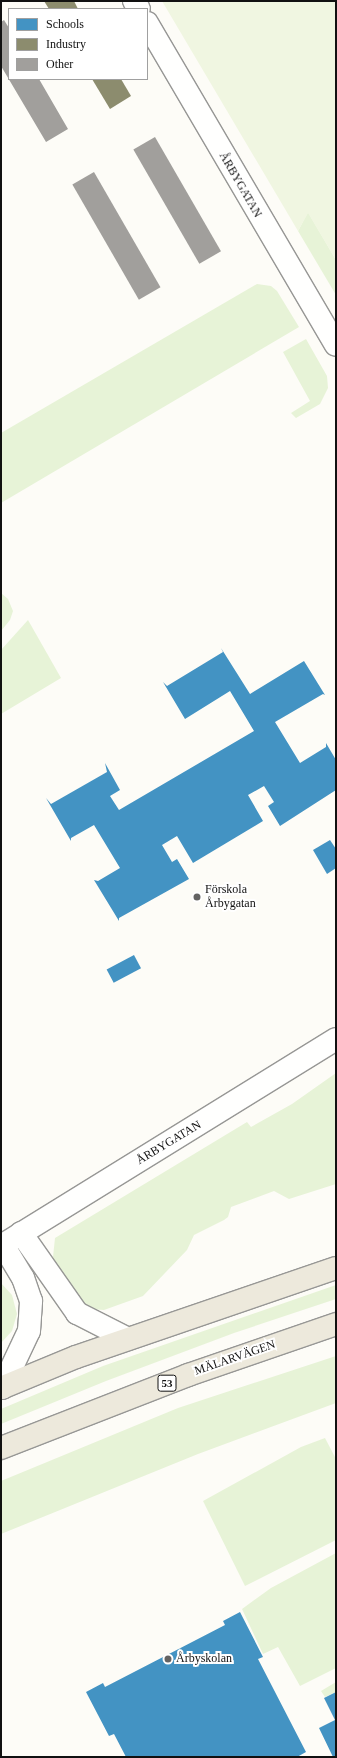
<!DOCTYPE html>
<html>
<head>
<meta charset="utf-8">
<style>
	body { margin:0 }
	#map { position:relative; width:337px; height:1758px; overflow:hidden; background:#fdfcf7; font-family:"Times New Roman",serif }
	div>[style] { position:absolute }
	.green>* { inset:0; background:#e7f3d7 }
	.pitch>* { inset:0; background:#f0f6e1 }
	.schools>* { inset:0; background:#4393c3; transform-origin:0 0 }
	.industry>* { inset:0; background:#8c8c6e }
	.building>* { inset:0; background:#a19f9c; transform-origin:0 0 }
	.roads { filter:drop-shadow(1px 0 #979795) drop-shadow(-1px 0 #979795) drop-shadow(0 1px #979795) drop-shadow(0 -1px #979795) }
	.street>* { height:22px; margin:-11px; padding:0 11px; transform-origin:11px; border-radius:11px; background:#fffffe }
	.primary>* { height:22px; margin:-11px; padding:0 11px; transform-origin:11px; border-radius:11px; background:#ede9dc }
	.dots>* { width:11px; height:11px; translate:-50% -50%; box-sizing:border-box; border:2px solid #fff; border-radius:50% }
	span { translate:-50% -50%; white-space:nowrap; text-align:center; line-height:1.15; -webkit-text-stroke:4px #fff; paint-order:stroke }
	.shield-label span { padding:1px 3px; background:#fff; border:1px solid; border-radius:3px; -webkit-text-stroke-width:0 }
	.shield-label { font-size:11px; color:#111; font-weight:700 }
	.street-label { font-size:12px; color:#111 }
	.poi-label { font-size:12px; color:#111 }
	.left { translate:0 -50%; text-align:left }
	.frame { position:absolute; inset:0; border:2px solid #111; pointer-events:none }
	.legend { position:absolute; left:8px; top:8px; width:140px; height:72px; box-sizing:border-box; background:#fff; border:1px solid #a0a0a0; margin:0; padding:5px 7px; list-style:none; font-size:12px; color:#111 }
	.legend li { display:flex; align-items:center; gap:8px; height:20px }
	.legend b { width:20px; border:1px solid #a0a0a0 }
</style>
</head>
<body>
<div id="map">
	<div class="green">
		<i style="clip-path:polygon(308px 212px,336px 260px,336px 295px,298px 231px)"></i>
		<i style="clip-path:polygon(257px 284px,271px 286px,277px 291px,299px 327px,1px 503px,1px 433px)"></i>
		<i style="clip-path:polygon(306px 339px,327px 376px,328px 388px,320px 404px,296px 418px,291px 413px,310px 401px,283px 352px)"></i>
		<i style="clip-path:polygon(1px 593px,8px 599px,13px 611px,10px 620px,1px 631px)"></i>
		<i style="clip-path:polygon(28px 620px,61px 678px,1px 714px,1px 650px)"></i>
		<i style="clip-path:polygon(336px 1073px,336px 1184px,289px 1199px,274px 1191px,231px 1207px,228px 1217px,224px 1220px,194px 1235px,187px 1250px,143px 1296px,104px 1310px,91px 1309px,83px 1302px,57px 1266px,53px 1257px,55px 1238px,247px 1122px,251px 1127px,292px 1104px)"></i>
		<i style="clip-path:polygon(1px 1283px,12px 1295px,17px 1314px,12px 1331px,1px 1343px)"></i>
		<i style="clip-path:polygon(336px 1285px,336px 1299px,234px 1333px,106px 1381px,1px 1424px,1px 1409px,103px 1366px)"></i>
		<i style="clip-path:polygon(336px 1356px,336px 1403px,198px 1454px,1px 1534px,1px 1481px,178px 1408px)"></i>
		<i style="clip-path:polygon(325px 1438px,336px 1459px,336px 1540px,245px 1586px,203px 1501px,301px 1447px)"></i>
		<i style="clip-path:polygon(336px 1553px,336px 1668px,300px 1686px,278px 1647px,263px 1654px,242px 1609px,271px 1588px)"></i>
		<i style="clip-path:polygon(336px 1682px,336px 1692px,325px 1697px,321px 1691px)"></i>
	</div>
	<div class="pitch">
		<i style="clip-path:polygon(162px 1px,336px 1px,336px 260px,308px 213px,298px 231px)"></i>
	</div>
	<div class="schools">
		<i style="clip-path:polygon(221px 648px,250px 694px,304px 661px,325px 695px,323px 694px,275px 722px,300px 763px,326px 747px,326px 743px,336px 760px,336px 790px,280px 826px,268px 806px,274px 802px,264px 786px,248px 795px,263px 821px,193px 863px,177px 836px,162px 845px,172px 862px,177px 859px,189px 879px,119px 918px,119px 921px,94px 880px,98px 881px,120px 868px,94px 825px,71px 838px,71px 841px,46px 798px,51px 804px,107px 772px,105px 763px,120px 790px,110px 796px,119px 810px,254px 731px,230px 691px,185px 719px,163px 682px,167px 686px,223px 652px)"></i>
		<i style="clip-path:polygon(330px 840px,336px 849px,336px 868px,327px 874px,313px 850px)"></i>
		<i style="left:134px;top:955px;width:15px;height:31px;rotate:62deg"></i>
		<i style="clip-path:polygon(240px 1612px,263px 1657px,258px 1659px,306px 1752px,297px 1757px,126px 1757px,114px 1734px,109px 1736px,86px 1692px,103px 1683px,105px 1687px,225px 1625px,223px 1621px)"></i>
		<i style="clip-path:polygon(336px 1692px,336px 1757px,333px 1757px,319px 1728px,335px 1720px,324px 1698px)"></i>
	</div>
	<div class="industry">
		<i style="clip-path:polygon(44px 1px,74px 1px,78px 9px,49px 9px)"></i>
		<i style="clip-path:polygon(92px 79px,121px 79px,131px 96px,110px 109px)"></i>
	</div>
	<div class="building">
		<i style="clip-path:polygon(4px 20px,9px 28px,9px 79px,39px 79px,68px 129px,46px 142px,1px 66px,1px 22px)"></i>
		<i style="left:155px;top:137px;width:132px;height:25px;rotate:60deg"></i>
		<i style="left:94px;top:172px;width:133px;height:25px;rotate:60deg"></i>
	</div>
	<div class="roads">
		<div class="street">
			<i style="left:134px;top:1px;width:9px;rotate:58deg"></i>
			<i style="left:147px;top:23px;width:373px;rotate:59.6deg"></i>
			<i style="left:21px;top:1233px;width:98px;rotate:55deg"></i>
			<i style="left:77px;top:1313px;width:57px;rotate:27deg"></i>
			<i style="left:1px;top:1246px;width:394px;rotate:-31.7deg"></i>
			<i style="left:2px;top:1388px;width:63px;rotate:-64.7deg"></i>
			<i style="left:29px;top:1331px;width:30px;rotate:-86deg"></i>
			<i style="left:31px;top:1301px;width:24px;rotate:-109deg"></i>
			<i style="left:23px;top:1278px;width:39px;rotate:-121deg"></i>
		</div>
		<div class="primary">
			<i style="left:1px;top:1388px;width:81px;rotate:-22.5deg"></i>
			<i style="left:76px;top:1357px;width:275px;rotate:-18.9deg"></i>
			<i style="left:1px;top:1448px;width:201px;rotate:-21.3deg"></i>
			<i style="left:188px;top:1375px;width:157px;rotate:-19deg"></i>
		</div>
	</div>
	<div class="dots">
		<i style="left:197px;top:897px;background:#646362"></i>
		<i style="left:168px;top:1659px;background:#646362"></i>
	</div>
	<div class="shield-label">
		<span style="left:167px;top:1383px">53</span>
	</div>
	<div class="street-label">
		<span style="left:240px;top:185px;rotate:60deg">ÅRBYGATAN</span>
		<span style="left:169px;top:1143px;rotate:-31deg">ÅRBYGATAN</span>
		<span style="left:235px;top:1358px;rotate:-19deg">MÄLARVÄGEN</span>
	</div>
	<div class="poi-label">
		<span class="left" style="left:205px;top:897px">Förskola<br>Årbygatan</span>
		<span class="left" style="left:176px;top:1659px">Årbyskolan</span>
	</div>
	<div class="frame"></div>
	<ul class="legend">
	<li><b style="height:11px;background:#4393c3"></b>Schools</li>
	<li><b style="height:11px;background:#8c8c6e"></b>Industry</li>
	<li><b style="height:11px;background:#a19f9c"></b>Other</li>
	</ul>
</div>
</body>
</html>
